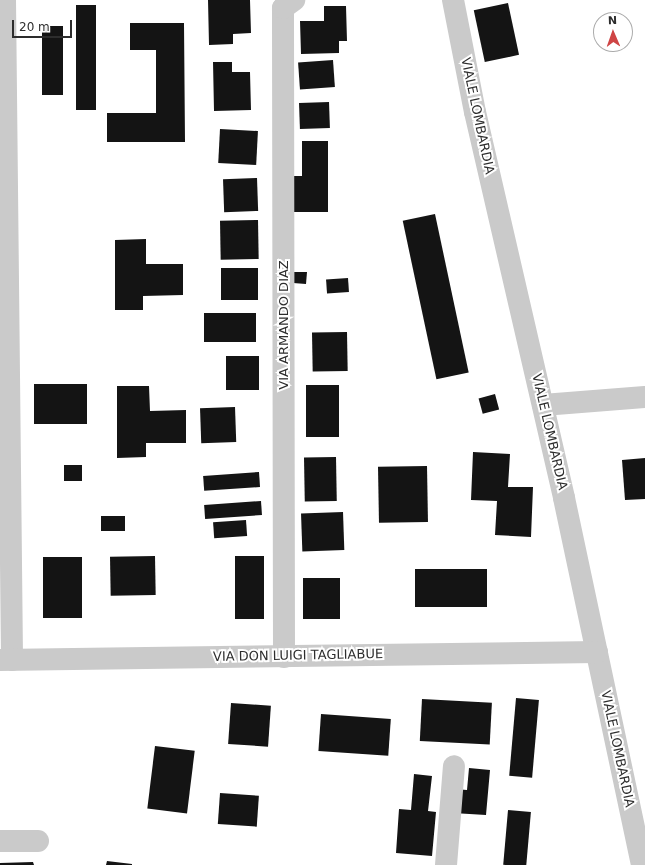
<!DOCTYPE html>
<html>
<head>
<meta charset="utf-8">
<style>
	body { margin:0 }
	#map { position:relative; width:645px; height:865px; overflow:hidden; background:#fff; font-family:"DejaVu Sans",sans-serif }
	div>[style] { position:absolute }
	.building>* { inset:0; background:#141414; transform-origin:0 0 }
	.minor>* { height:22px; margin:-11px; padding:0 11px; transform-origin:11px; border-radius:11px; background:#cacaca }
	span { translate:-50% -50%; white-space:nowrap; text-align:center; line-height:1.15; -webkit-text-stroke:4px #fff; paint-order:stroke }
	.street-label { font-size:13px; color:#2d2d2d }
	.north { position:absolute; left:593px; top:12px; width:40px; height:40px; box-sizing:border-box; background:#fff; border:1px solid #ababab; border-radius:50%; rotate:358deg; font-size:11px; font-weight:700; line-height:16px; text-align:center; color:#2d2d2d }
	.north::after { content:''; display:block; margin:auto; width:14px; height:18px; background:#cf4545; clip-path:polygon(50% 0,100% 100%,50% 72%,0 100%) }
	.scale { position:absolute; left:12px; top:20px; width:60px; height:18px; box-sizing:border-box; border:2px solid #2d2d2d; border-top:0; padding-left:5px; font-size:12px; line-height:14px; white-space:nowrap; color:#2d2d2d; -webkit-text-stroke:3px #fff; paint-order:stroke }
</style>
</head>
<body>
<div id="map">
	<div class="building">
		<i style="clip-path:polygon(208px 0,250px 0,251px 33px,233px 34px,233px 44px,209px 45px)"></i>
		<i style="left:508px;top:3px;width:53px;height:35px;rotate:78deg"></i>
		<i style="left:76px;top:5px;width:20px;height:105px"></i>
		<i style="clip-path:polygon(324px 6px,346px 6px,347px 41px,339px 41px,339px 53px,301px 54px,300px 21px,324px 21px)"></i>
		<i style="clip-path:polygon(130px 23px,184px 23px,185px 142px,107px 142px,107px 113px,156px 113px,156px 50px,130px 50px)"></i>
		<i style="left:42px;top:26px;width:21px;height:69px"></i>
		<i style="left:333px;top:60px;width:27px;height:35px;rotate:86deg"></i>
		<i style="clip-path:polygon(213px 62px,232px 62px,232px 72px,250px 72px,251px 110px,214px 111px)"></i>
		<i style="left:329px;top:102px;width:26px;height:30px;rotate:88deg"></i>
		<i style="left:220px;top:129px;width:38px;height:34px;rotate:3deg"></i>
		<i style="clip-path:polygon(302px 141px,328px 141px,328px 212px,292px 212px,292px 176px,302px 176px)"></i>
		<i style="left:257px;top:178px;width:33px;height:34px;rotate:88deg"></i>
		<i style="left:435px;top:214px;width:162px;height:33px;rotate:78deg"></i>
		<i style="left:258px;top:220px;width:39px;height:38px;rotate:89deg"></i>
		<i style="clip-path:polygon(146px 239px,146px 264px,183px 264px,183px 295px,143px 296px,143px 310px,115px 310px,115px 240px)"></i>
		<i style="left:221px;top:268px;width:37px;height:32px"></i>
		<i style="clip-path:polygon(293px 272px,307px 272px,306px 284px,293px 283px)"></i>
		<i style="left:348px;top:278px;width:14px;height:22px;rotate:86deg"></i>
		<i style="left:204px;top:313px;width:52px;height:29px"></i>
		<i style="left:347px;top:332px;width:39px;height:35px;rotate:89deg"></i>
		<i style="left:226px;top:356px;width:33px;height:34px"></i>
		<i style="left:87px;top:384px;width:40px;height:53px;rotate:90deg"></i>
		<i style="left:339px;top:385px;width:52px;height:33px;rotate:90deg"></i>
		<i style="clip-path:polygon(117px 386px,149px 386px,150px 411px,186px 410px,186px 443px,146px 443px,146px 457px,117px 458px)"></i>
		<i style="left:495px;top:394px;width:16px;height:17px;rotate:75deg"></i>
		<i style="left:235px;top:407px;width:35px;height:35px;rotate:88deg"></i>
		<i style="clip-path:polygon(473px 452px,510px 454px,508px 487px,533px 487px,531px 537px,495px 535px,497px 501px,471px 500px)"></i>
		<i style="left:336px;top:457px;width:44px;height:32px;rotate:89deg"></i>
		<i style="clip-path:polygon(645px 458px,645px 499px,625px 500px,622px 460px)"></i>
		<i style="left:64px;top:465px;width:18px;height:16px"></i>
		<i style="left:427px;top:466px;width:56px;height:49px;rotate:89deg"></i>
		<i style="left:259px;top:472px;width:15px;height:56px;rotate:86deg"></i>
		<i style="left:261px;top:501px;width:14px;height:57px;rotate:86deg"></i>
		<i style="left:343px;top:512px;width:38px;height:42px;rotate:88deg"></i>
		<i style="left:101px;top:516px;width:24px;height:15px"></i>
		<i style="left:246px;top:520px;width:16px;height:33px;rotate:86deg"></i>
		<i style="left:155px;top:556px;width:39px;height:45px;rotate:89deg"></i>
		<i style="left:264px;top:556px;width:63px;height:29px;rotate:90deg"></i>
		<i style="left:43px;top:557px;width:39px;height:61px"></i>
		<i style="left:415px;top:569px;width:72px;height:38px"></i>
		<i style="left:303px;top:578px;width:37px;height:41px"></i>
		<i style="left:516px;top:698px;width:23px;height:78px;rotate:5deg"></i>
		<i style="left:422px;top:699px;width:70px;height:42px;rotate:3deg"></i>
		<i style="left:231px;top:703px;width:40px;height:41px;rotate:4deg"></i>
		<i style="left:321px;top:714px;width:70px;height:37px;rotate:4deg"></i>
		<i style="left:155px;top:746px;width:40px;height:63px;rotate:7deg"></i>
		<i style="clip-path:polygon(469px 768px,490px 770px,486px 815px,453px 813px,455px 789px,467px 790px)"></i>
		<i style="clip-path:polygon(414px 774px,432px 776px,428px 811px,436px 812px,432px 856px,396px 853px,399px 809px,411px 810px)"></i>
		<i style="left:220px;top:793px;width:39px;height:31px;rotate:4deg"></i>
		<i style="left:508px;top:810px;width:23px;height:55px;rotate:5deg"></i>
		<i style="clip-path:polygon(107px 861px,132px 864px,132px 865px,106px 865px)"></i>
		<i style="clip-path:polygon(33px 862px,34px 865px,0 865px,0 863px)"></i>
	</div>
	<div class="minor">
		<i style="left:5px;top:0;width:660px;rotate:89.39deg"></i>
		<i style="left:453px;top:0;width:114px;rotate:78.9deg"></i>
		<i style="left:475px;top:112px;width:396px;rotate:77deg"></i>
		<i style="left:564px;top:498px;width:375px;rotate:78deg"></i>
		<i style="left:543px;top:405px;width:102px;rotate:-4.5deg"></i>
		<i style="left:284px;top:657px;width:649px;rotate:-90.09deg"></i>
		<i style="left:283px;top:8px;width:14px;rotate:-36deg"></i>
		<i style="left:0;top:660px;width:597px;rotate:-0.77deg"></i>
		<i style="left:0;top:841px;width:38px"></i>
		<i style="left:446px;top:865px;width:99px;rotate:-85.4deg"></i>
	</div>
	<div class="street-label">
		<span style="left:477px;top:116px;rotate:78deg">VIALE LOMBARDIA</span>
		<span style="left:284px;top:325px;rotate:-90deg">VIA ARMANDO DIAZ</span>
		<span style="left:549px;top:432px;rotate:77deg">VIALE LOMBARDIA</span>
		<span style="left:298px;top:656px;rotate:-1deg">VIA DON LUIGI TAGLIABUE</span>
		<span style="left:617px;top:749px;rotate:78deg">VIALE LOMBARDIA</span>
	</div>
	<div class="north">N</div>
	<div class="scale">20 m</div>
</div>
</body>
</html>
